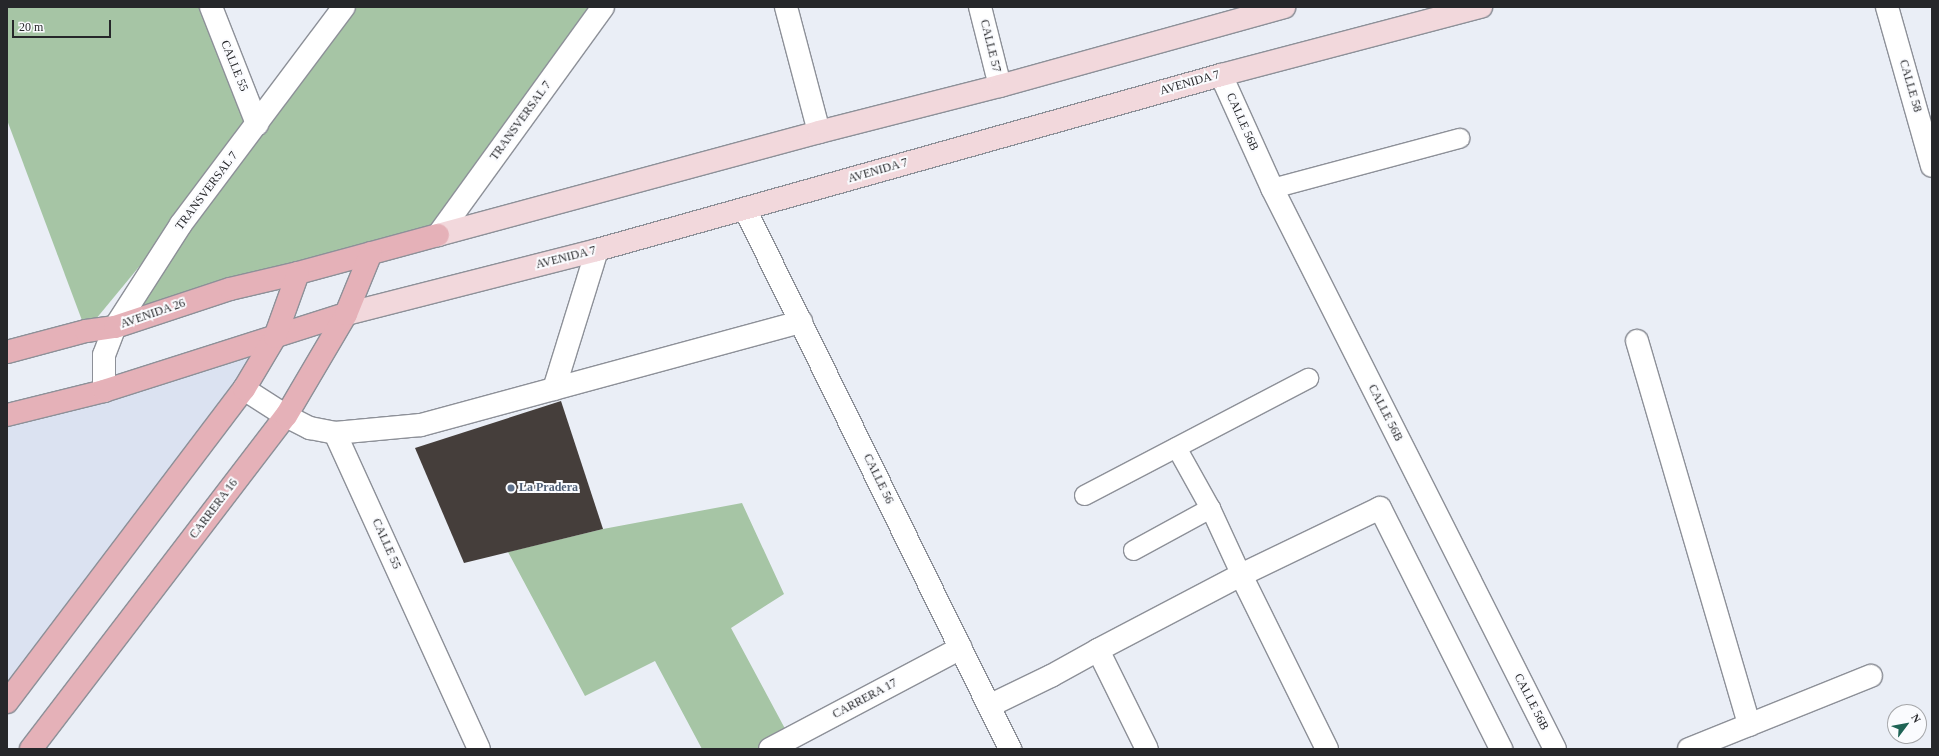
<!DOCTYPE html>
<html>
<head>
<meta charset="utf-8">
<style>
	body { margin:0 }
	#map { position:relative; width:1939px; height:756px; overflow:hidden; background:#eaeef6; font-family:"Times New Roman",serif }
	div>[style] { position:absolute }
	.built>* { inset:0; background:#dbe2f1 }
	.green>* { inset:0; background:#a6c5a5 }
	.building>* { inset:0; background:#453e3b }
	.roads { filter:drop-shadow(1px 0 #8d9098) drop-shadow(-1px 0 #8d9098) drop-shadow(0 1px #8d9098) drop-shadow(0 -1px #8d9098) }
	.service>* { height:19px; margin:-9.5px; padding:0 9.5px; transform-origin:9.5px; border-radius:9.5px; background:#fff }
	.minor>* { height:22px; margin:-11px; padding:0 11px; transform-origin:11px; border-radius:11px; background:#fff }
	.secondary>* { height:22px; margin:-11px; padding:0 11px; transform-origin:11px; border-radius:11px; background:#f2d8dc }
	.primary>* { height:22px; margin:-11px; padding:0 11px; transform-origin:11px; border-radius:11px; background:#e5b1b8 }
	.dots>* { width:11px; height:11px; translate:-50% -50%; box-sizing:border-box; border:2px solid #fafbfe; border-radius:50% }
	span { translate:-50% -50%; white-space:nowrap; text-align:center; line-height:1.15; -webkit-text-stroke:4px #fafbfe; paint-order:stroke }
	.street-label { font-size:12px; color:#26272a }
	.service-label { font-size:12px; color:#4e5e75; font-weight:700 }
	.left { translate:0 -50%; text-align:left }
	.frame { position:absolute; inset:0; border:8px solid #26272a; pointer-events:none }
	.north { position:absolute; left:1887px; top:704px; width:40px; height:40px; box-sizing:border-box; background:#fafbfe; border:1px solid #a5a6a9; border-radius:50%; rotate:58deg; font-size:11px; font-weight:700; line-height:16px; text-align:center; color:#26272a }
	.north::after { content:''; display:block; margin:auto; width:14px; height:18px; background:#1e6355; clip-path:polygon(50% 0,100% 100%,50% 72%,0 100%) }
	.scale { position:absolute; left:12px; top:20px; width:99px; height:18px; box-sizing:border-box; border:2px solid #26272a; border-top:0; padding-left:5px; font-size:12px; line-height:14px; white-space:nowrap; color:#26272a; -webkit-text-stroke:3px #fafbfe; paint-order:stroke }
</style>
</head>
<body>
<div id="map">
	<div class="built">
		<i style="clip-path:polygon(275px 337px,7px 688px,7px 416px)"></i>
	</div>
	<div class="green">
		<i style="clip-path:polygon(7px 7px,211px 7px,257px 124px,86px 331px,7px 120px)"></i>
		<i style="clip-path:polygon(345px 7px,603px 7px,438px 235px,115px 327px)"></i>
		<i style="clip-path:polygon(742px 503px,784px 594px,731px 628px,790px 738px,770px 749px,702px 749px,655px 661px,585px 696px,508px 552px,603px 529px)"></i>
	</div>
	<div class="building">
		<i style="clip-path:polygon(561px 401px,603px 529px,464px 563px,415px 448px)"></i>
	</div>
	<div class="roads">
		<div class="service">
			<i style="left:1272px;top:188px;width:194px;rotate:-15deg"></i>
			<i style="left:1176px;top:447px;width:70px;rotate:60.9deg"></i>
			<i style="left:1210px;top:508px;width:74px;rotate:65.2deg"></i>
			<i style="left:1084px;top:495px;width:253px;rotate:-27.6deg"></i>
			<i style="left:1133px;top:550px;width:88px;rotate:-28.6deg"></i>
		</div>
		<div class="minor">
			<i style="left:211px;top:7px;width:126px;rotate:68.5deg"></i>
			<i style="left:786px;top:7px;width:129px;rotate:75.2deg"></i>
			<i style="left:980px;top:7px;width:81px;rotate:75.8deg"></i>
			<i style="left:1887px;top:7px;width:165px;rotate:74.2deg"></i>
			<i style="left:1221px;top:75px;width:124px;rotate:65.7deg"></i>
			<i style="left:1272px;top:188px;width:628px;rotate:63.23deg"></i>
			<i style="left:745px;top:209px;width:602px;rotate:63.86deg"></i>
			<i style="left:438px;top:235px;width:281px;rotate:-54.1deg"></i>
			<i style="left:1637px;top:341px;width:400px;rotate:73.7deg"></i>
			<i style="left:244px;top:389px;width:50px;rotate:32.7deg"></i>
			<i style="left:286px;top:416px;width:27px;rotate:27deg"></i>
			<i style="left:310px;top:428px;width:25px;rotate:11deg"></i>
			<i style="left:335px;top:433px;width:347px;rotate:65.5deg"></i>
			<i style="left:554px;top:389px;width:145px;rotate:-72.8deg"></i>
			<i style="left:104px;top:391px;width:36px;rotate:-90deg"></i>
			<i style="left:104px;top:355px;width:30px;rotate:-69deg"></i>
			<i style="left:115px;top:327px;width:122px;rotate:-57.3deg"></i>
			<i style="left:181px;top:224px;width:271px;rotate:-53.1deg"></i>
			<i style="left:335px;top:433px;width:86px;rotate:-5.3deg"></i>
			<i style="left:421px;top:425px;width:394px;rotate:-15.2deg"></i>
			<i style="left:1241px;top:575px;width:194px;rotate:63.7deg"></i>
			<i style="left:1098px;top:650px;width:110px;rotate:63.7deg"></i>
			<i style="left:989px;top:706px;width:69px;rotate:-25.8deg"></i>
			<i style="left:1051px;top:676px;width:54px;rotate:-29deg"></i>
			<i style="left:1098px;top:650px;width:161px;rotate:-27.7deg"></i>
			<i style="left:1241px;top:575px;width:154px;rotate:-25.7deg"></i>
			<i style="left:1380px;top:508px;width:270px;rotate:63.3deg"></i>
			<i style="left:770px;top:749px;width:216px;rotate:-27.9deg"></i>
			<i style="left:1689px;top:749px;width:196px;rotate:-21.9deg"></i>
		</div>
		<div class="secondary">
			<i style="left:438px;top:235px;width:395px;rotate:-15.1deg"></i>
			<i style="left:819px;top:132px;width:187px;rotate:-14.3deg"></i>
			<i style="left:1000px;top:86px;width:295px;rotate:-15.5deg"></i>
			<i style="left:346px;top:314px;width:259px;rotate:-14.3deg"></i>
			<i style="left:597px;top:250px;width:648px;rotate:-15.67deg"></i>
			<i style="left:1221px;top:75px;width:269px;rotate:-14.7deg"></i>
		</div>
		<div class="primary">
			<i style="left:7px;top:352px;width:82px;rotate:-14.9deg"></i>
			<i style="left:86px;top:331px;width:29px;rotate:-8deg"></i>
			<i style="left:115px;top:327px;width:121px;rotate:-18.3deg"></i>
			<i style="left:230px;top:289px;width:70px;rotate:-13.2deg"></i>
			<i style="left:298px;top:273px;width:145px;rotate:-15.2deg"></i>
			<i style="left:7px;top:415px;width:100px;rotate:-13.9deg"></i>
			<i style="left:104px;top:391px;width:254px;rotate:-17.7deg"></i>
			<i style="left:7px;top:702px;width:393px;rotate:-52.9deg"></i>
			<i style="left:244px;top:389px;width:61px;rotate:-59.2deg"></i>
			<i style="left:275px;top:337px;width:68px;rotate:-70.2deg"></i>
			<i style="left:31px;top:749px;width:419px;rotate:-52.6deg"></i>
			<i style="left:286px;top:416px;width:118px;rotate:-59.5deg"></i>
			<i style="left:346px;top:314px;width:66px;rotate:-67.7deg"></i>
		</div>
	</div>
	<div class="dots">
		<i style="left:511px;top:488px;background:#5c6f8a"></i>
	</div>
	<div class="street-label">
		<span style="left:990px;top:46px;rotate:76deg">CALLE 57</span>
		<span style="left:234px;top:66px;rotate:68deg">CALLE 55</span>
		<span style="left:1190px;top:83px;rotate:-16deg">AVENIDA 7</span>
		<span style="left:1910px;top:86px;rotate:74deg">CALLE 58</span>
		<span style="left:521px;top:121px;rotate:-54deg">TRANSVERSAL 7</span>
		<span style="left:1242px;top:122px;rotate:66deg">CALLE 56B</span>
		<span style="left:878px;top:171px;rotate:-16deg">AVENIDA 7</span>
		<span style="left:207px;top:191px;rotate:-53deg">TRANSVERSAL 7</span>
		<span style="left:566px;top:258px;rotate:-14deg">AVENIDA 7</span>
		<span style="left:153px;top:314px;rotate:-19deg">AVENIDA 26</span>
		<span style="left:1385px;top:413px;rotate:63deg">CALLE 56B</span>
		<span style="left:878px;top:479px;rotate:64deg">CALLE 56</span>
		<span style="left:214px;top:509px;rotate:-53deg">CARRERA 16</span>
		<span style="left:386px;top:544px;rotate:66deg">CALLE 55</span>
		<span style="left:865px;top:699px;rotate:-28deg">CARRERA 17</span>
		<span style="left:1531px;top:702px;rotate:63deg">CALLE 56B</span>
	</div>
	<div class="service-label">
		<span class="left" style="left:519px;top:488px">La Pradera</span>
	</div>
	<div class="frame"></div>
	<div class="north">N</div>
	<div class="scale">20 m</div>
</div>
</body>
</html>
